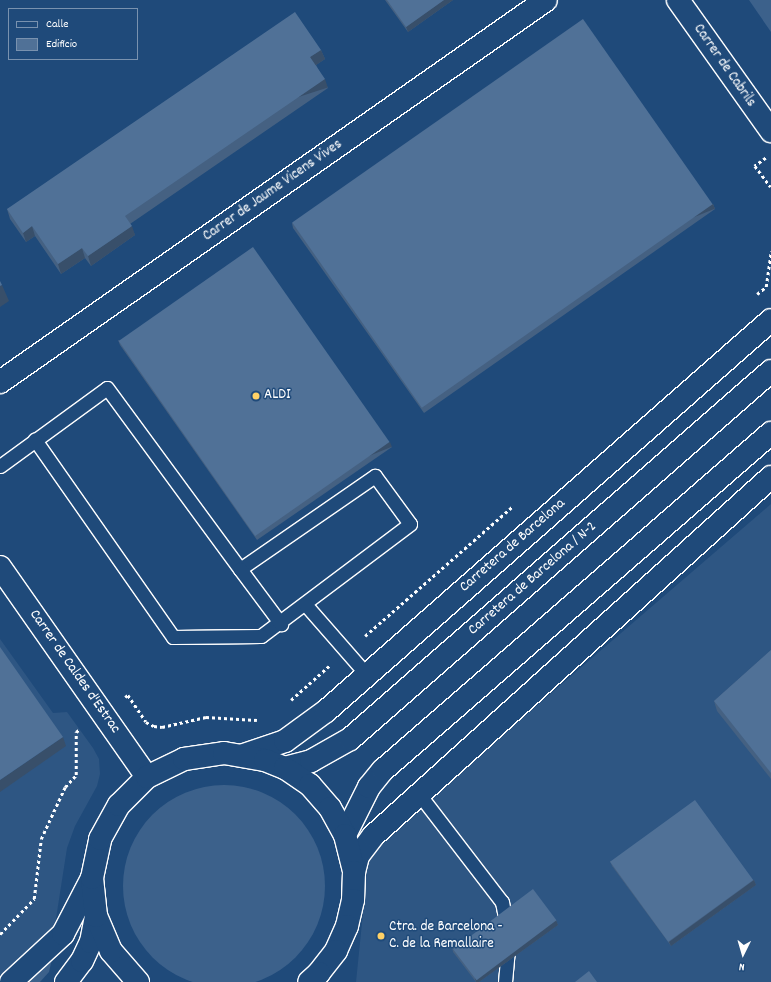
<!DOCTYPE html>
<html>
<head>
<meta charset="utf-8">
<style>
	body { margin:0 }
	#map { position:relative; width:771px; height:982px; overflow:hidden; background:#1f4a7a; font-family:Dekko,sans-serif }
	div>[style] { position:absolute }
	.built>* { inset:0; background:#2e5683 }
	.green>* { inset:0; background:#3c618b }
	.round { border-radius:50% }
	.path>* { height:2.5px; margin-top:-1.25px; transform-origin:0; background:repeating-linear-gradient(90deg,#fff 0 3px,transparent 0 6px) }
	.roads { filter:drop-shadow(1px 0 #fff) drop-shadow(-1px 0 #fff) drop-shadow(0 1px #fff) drop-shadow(0 -1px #fff) }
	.lane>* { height:13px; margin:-6.5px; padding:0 6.5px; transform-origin:6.5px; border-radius:6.5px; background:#1f4a7a }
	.street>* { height:22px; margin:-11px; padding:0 11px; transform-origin:11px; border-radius:11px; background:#1f4a7a }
	.primary>* { height:22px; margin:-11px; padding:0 11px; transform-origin:11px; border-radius:11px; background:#1f4a7a }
	.wall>* { inset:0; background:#456182 }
	.shaded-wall>* { inset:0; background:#384f6a; transform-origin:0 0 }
	.building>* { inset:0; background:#507197; transform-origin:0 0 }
	.dots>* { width:11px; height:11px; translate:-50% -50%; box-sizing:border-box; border:2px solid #1f4a7a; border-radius:50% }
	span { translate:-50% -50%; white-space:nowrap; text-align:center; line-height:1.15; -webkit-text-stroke:3px #1f4a7a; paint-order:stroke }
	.street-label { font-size:15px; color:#fff }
	.poi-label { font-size:15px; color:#fff }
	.left { translate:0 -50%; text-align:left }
	.legend { position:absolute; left:8px; top:8px; width:130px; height:52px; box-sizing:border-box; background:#1f4a7a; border:1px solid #7992af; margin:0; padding:5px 7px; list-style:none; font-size:12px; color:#fff }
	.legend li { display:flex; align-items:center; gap:8px; height:20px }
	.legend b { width:20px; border:1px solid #7992af }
	.north { position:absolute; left:723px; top:934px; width:40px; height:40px; -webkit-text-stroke:3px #1f4a7a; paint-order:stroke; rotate:185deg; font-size:11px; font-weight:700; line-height:16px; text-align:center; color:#fff }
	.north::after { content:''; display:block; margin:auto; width:14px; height:18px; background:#fff; clip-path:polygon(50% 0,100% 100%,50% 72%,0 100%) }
</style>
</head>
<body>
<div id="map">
	<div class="built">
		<i style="clip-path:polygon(771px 504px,771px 982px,356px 982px,363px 913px,364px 854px)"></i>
		<i style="clip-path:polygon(0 639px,53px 713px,67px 712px,93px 748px,99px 759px,100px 774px,97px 786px,75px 826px,67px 848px,55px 925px,46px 937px,3px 978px,0 974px)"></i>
	</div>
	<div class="green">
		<i style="clip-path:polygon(749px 0,771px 0,771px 32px)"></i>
		<i class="round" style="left:123px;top:785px;width:202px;height:202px"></i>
		<i style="clip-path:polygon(53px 955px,49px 972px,40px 982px,20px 982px)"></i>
	</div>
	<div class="path">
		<i style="left:766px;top:158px;width:14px;rotate:144deg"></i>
		<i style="left:755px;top:166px;width:26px;rotate:53deg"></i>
		<i style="left:757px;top:294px;width:11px;rotate:-38deg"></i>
		<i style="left:766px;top:287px;width:36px;rotate:-82deg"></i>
		<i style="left:365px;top:636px;width:197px;rotate:-41.3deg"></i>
		<i style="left:125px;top:697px;width:4px;rotate:-34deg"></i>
		<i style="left:128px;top:695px;width:32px;rotate:56deg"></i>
		<i style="left:146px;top:722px;width:9px;rotate:27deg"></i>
		<i style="left:154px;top:726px;width:8px;rotate:7deg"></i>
		<i style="left:162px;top:727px;width:45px;rotate:-12.8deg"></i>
		<i style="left:206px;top:717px;width:51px;rotate:3.4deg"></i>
		<i style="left:291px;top:700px;width:51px;rotate:-41.8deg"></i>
		<i style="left:0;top:934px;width:49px;rotate:-45.8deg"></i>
		<i style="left:34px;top:899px;width:60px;rotate:-83.3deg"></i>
		<i style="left:41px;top:839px;width:57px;rotate:-65.2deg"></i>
		<i style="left:65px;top:787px;width:16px;rotate:-47deg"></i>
		<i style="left:76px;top:775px;width:43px;rotate:-90deg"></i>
		<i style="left:76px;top:732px;width:5px;rotate:-37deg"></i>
	</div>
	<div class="roads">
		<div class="lane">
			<i style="left:0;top:466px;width:132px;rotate:-36.1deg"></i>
			<i style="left:107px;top:388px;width:225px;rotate:53.7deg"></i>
			<i style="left:240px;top:569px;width:164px;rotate:-34.6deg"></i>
			<i style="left:375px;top:476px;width:59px;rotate:53.9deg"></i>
			<i style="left:410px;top:524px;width:186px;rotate:143.1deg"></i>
			<i style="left:261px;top:636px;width:88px;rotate:179.3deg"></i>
			<i style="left:173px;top:637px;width:241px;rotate:-125deg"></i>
			<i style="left:240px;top:569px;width:69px;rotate:53.3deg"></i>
			<i style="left:305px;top:604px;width:94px;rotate:48.9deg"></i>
			<i style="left:419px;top:794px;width:136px;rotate:52.5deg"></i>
			<i style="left:502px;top:902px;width:37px;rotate:79deg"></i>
			<i style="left:509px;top:938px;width:44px;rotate:95.2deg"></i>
		</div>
		<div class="street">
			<i style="left:678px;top:0;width:161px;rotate:54.6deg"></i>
			<i style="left:0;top:382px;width:666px;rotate:-34.98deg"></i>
			<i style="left:0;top:567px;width:256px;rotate:55deg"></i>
			<i style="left:244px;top:755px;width:43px;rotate:-18.9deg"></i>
			<i style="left:285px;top:741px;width:51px;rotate:-36.2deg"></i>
			<i style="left:326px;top:711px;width:592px;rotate:-41.3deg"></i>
			<i style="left:354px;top:872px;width:16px;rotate:-76deg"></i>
			<i style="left:358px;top:856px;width:25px;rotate:-53deg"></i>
			<i style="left:373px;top:836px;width:536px;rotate:-42.05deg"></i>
			<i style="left:11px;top:982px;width:71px;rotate:-42.7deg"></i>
			<i style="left:63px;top:934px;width:63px;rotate:-62.6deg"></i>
		</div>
		<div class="primary">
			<i style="left:285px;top:768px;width:27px;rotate:-15deg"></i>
			<i style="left:311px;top:761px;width:45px;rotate:-29.4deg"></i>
			<i style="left:350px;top:739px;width:559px;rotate:-41.16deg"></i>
			<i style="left:345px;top:835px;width:54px;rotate:-63.4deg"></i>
			<i style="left:369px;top:787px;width:22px;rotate:-51deg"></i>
			<i style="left:383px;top:770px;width:514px;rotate:-40.98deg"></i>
			<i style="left:66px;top:982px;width:26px;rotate:-53deg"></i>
			<i style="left:82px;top:961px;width:21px;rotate:-65deg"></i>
			<i style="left:91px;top:942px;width:26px;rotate:-79deg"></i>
			<i style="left:138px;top:982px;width:41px;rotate:-131.1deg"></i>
			<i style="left:111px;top:951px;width:38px;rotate:-113deg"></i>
			<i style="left:96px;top:916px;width:38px;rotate:-96deg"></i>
			<i style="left:92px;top:878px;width:40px;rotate:-78deg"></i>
			<i style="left:100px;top:839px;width:39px;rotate:-61deg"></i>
			<i style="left:119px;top:805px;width:40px;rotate:-45deg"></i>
			<i style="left:147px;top:777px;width:41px;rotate:-25.9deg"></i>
			<i style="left:184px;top:759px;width:40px;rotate:-8.5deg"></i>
			<i style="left:224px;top:753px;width:42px;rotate:9.7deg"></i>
			<i style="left:265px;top:760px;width:22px;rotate:22deg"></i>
			<i style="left:285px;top:768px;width:30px;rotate:34deg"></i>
			<i style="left:310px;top:785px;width:30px;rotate:49deg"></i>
			<i style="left:330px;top:808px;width:31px;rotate:61deg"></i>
			<i style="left:345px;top:835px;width:38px;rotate:76deg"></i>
			<i style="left:354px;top:872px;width:28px;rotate:92deg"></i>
			<i style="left:353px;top:900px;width:27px;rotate:103deg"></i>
			<i style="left:347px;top:926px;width:27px;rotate:114deg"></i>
			<i style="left:336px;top:951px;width:28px;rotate:128deg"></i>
			<i style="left:319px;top:973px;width:13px;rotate:138deg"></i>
		</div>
	</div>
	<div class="wall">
		<i style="clip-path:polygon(385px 0,453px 0,408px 32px)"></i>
		<i style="clip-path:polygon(321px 50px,325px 59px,316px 65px,328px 88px,130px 224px,135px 235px,91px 266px,85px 258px,61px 274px,35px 236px,26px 242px,10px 219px,7px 209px)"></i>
		<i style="clip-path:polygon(713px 204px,715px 209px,424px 413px,293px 228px,292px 223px)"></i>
		<i style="clip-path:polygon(118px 340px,392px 447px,257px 540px,120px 345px)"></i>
		<i style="clip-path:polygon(771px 650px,771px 779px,717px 711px,714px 701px)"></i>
		<i style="clip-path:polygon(610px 861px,754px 880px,756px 885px,671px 946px,612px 866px)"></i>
		<i style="clip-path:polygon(556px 920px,558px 925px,479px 982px,476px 982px,453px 952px,452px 947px)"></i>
	</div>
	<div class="shaded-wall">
		<i style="clip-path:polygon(444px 0,453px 0,408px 32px,406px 27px)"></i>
		<i style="clip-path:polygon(321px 50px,325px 59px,313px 67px,310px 57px)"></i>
		<i style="left:325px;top:79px;width:9px;height:242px;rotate:72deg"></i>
		<i style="left:713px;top:204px;width:5px;height:355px;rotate:68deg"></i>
		<i style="clip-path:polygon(32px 226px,35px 236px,26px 242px,23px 233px)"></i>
		<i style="clip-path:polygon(132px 226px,135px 235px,91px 266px,88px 256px)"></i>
		<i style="clip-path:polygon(82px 248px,85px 258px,61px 274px,58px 264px)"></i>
		<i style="clip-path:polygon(2px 285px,9px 301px,0 307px,0 286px)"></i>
		<i style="left:390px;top:442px;width:5px;height:164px;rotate:68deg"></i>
		<i style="clip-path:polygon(63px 737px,66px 746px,0 792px,0 780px)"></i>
		<i style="clip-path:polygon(754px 880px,756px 885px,671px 946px,669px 942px)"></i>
		<i style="clip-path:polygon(556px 920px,558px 925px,479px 982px,476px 982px,475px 978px)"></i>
	</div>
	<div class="building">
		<i style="clip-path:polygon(387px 0,444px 0,406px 27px)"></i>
		<i style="clip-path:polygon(295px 12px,321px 50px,310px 57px,325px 79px,125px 216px,132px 226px,88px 256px,82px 248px,58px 264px,32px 226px,23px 233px,7px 209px)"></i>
		<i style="left:583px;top:19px;width:226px;height:355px;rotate:55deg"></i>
		<i style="left:253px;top:247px;width:238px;height:164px;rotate:55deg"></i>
		<i style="clip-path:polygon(0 281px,2px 285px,0 286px)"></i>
		<i style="clip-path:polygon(0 647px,63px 737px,0 780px)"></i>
		<i style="clip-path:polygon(771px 650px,771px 773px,714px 701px)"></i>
		<i style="left:695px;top:800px;width:99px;height:105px;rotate:54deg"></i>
		<i style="left:533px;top:889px;width:39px;height:100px;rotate:53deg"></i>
		<i style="clip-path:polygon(589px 971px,597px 982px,575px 982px)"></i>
	</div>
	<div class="dots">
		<i style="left:256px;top:396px;background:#ffd166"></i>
		<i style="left:381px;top:936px;background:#ffd166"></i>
	</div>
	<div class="street-label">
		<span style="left:724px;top:66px;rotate:55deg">Carrer de Cabrils</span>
		<span style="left:273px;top:191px;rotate:-35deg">Carrer de Jaume Vicens Vives</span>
		<span style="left:513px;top:546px;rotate:-41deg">Carretera de Barcelona</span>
		<span style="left:533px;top:579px;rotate:-41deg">Carretera de Barcelona / N-2</span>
		<span style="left:74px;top:672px;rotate:55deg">Carrer de Caldes d'Estrac</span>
	</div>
	<div class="poi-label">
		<span class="left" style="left:264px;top:396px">ALDI</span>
		<span class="left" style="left:389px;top:936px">Ctra. de Barcelona -<br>C. de la Remallaire</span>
	</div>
	<ul class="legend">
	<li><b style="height:5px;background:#1f4a7a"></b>Calle</li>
	<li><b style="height:11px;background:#507197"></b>Edificio</li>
	</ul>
	<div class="north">N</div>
</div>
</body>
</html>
